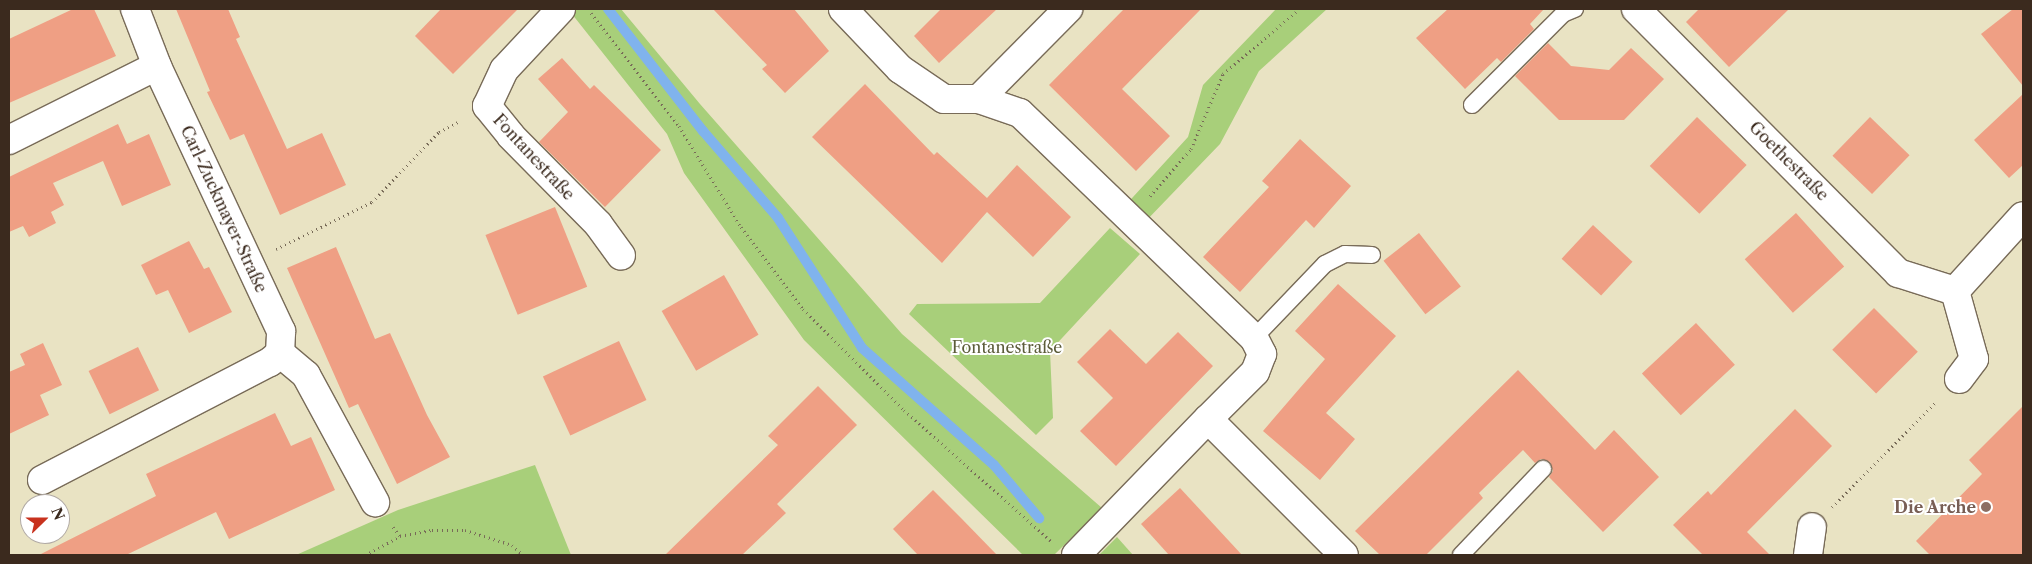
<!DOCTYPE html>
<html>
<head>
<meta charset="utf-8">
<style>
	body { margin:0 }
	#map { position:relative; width:2032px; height:564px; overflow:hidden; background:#e9e3c3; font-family:"Libre Caslon Text",serif }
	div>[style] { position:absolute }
	.green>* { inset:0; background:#a8cf7a }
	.stream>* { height:10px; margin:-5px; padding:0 5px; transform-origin:5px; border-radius:5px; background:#80b3ed }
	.building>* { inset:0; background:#ef9f84; transform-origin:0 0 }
	.path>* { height:3px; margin-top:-1.5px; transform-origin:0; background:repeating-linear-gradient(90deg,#786b58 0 1px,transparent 0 5px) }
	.roads { filter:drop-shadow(1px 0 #786b58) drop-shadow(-1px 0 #786b58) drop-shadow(0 1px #786b58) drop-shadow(0 -1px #786b58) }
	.lane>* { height:16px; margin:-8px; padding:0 8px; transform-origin:8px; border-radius:8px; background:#fff }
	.street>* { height:28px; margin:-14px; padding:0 14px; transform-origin:14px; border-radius:14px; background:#fff }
	.dots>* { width:14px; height:14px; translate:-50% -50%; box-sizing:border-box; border:2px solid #fff; border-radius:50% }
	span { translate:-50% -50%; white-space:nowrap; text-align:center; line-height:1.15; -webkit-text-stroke:4px #fff; paint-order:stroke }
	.street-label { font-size:16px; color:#3b2a1e }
	.park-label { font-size:16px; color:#5c5c3a }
	.education-label { font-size:16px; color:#785e54; font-weight:700 }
	.right { translate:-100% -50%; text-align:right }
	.frame { position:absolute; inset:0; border:10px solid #3b2a1e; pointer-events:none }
	.north { position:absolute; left:20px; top:494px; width:50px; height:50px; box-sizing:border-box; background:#fff; border:1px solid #b1aaa5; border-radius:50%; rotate:68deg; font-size:14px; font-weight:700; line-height:20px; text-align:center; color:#3b2a1e }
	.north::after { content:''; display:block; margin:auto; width:18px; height:22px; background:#c8321e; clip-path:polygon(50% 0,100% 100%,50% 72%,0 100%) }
</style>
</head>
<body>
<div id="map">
	<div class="green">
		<i style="clip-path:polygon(568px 9px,621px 9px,700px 104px,902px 334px,1102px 508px,1054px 555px,1023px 555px,804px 340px,684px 173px,667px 134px)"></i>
		<i style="clip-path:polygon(1276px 9px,1327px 9px,1259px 71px,1220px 144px,1143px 224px,1122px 209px,1188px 137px,1203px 85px)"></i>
		<i style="clip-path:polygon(1110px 228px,1140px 254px,1050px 351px,1053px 418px,1036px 435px,909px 314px,917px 304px,1040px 303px)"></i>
		<i style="clip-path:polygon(535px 465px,571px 555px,296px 555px,398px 510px)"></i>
		<i style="clip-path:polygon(1117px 537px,1133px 555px,1099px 555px)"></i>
	</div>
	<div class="stream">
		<i style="left:608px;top:9px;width:155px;rotate:52.1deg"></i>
		<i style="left:703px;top:131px;width:115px;rotate:49.2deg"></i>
		<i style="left:778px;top:218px;width:155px;rotate:57.1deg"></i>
		<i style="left:862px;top:348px;width:176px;rotate:41.6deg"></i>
		<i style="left:994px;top:465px;width:70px;rotate:49.7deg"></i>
	</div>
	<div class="building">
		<i style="clip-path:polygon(73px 9px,94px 9px,116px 56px,9px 103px,9px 39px)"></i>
		<i style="clip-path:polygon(176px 9px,228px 9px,240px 37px,236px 39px,287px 149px,322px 133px,346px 185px,280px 215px,244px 134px,230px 140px,207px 92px,210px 91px)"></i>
		<i style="clip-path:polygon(441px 9px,518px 9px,453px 74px,415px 36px)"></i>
		<i style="clip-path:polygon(713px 9px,794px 9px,829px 51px,785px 93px,762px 69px,767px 65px)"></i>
		<i style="clip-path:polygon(941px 9px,997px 9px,939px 63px,914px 36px)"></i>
		<i style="clip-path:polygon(1124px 9px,1201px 9px,1122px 89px,1170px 136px,1136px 171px,1049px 85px)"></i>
		<i style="clip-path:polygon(1448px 9px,1544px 9px,1530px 24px,1534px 29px,1501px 62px,1497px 58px,1465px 89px,1416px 38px)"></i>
		<i style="clip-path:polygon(1699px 9px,1789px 9px,1729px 67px,1686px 22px)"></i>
		<i style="clip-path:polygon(2013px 9px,2023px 9px,2023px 86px,1981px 34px)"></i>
		<i style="clip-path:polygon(1548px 43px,1571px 66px,1609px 70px,1631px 48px,1664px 79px,1624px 120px,1559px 120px,1515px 76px)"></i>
		<i style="clip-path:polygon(562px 58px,590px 89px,594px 85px,661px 150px,605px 207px,539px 142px,568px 112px,538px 79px)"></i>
		<i style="clip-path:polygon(865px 84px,934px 155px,937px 152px,987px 198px,1017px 165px,1071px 217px,1033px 257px,987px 212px,942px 263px,812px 137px)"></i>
		<i style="clip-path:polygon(2023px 94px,2023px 165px,2009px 178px,1974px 140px)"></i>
		<i style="left:1697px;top:117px;width:69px;height:68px;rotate:44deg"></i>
		<i style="left:1870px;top:117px;width:55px;height:54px;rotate:44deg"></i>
		<i style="clip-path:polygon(118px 124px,127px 144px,149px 134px,171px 185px,122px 206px,103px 161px,53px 183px,64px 205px,51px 212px,56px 223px,29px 237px,23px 226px,9px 232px,9px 177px)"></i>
		<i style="clip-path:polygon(1300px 139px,1351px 186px,1314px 228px,1306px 220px,1240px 292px,1203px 257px,1269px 187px,1262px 181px)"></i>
		<i style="left:555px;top:207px;width:86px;height:75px;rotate:68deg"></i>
		<i style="left:1796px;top:213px;width:72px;height:69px;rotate:48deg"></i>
		<i style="left:1593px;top:225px;width:54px;height:46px;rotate:43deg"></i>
		<i style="left:1419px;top:233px;width:68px;height:45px;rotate:52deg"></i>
		<i style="clip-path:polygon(189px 241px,204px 269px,209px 267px,232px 312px,189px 333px,168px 290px,156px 295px,141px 265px)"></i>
		<i style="clip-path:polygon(336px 247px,375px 339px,390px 333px,427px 415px,450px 457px,397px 484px,358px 404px,349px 408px,287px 268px)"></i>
		<i style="left:724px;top:275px;width:69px;height:72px;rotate:60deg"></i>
		<i style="clip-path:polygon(1338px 284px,1396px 336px,1326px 413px,1355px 439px,1320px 480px,1263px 431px,1325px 359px,1295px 331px)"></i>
		<i style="left:1874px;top:308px;width:62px;height:59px;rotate:45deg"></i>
		<i style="left:1696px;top:323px;width:57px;height:74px;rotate:47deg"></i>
		<i style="clip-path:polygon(1110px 329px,1146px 364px,1178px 332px,1213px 366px,1116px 466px,1080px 431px,1113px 398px,1077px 362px)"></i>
		<i style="left:619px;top:341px;width:65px;height:84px;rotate:65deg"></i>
		<i style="clip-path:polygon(43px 343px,62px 385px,40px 395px,49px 415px,9px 434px,9px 372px,25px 365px,20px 354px)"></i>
		<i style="left:138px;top:347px;width:48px;height:55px;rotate:64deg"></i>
		<i style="clip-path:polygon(1518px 370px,1595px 450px,1614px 430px,1659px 477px,1603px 532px,1549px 477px,1553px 471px,1550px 462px,1541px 459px,1535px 463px,1523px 450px,1479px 493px,1483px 498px,1426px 555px,1380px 555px,1355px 531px)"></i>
		<i style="clip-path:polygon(818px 386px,857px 425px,777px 504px,786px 513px,742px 555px,665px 555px,778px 445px,768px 436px)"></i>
		<i style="clip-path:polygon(2023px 406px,2023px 555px,1930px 555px,1916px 541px,1982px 474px,1969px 460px)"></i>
		<i style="clip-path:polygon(1795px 409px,1832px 446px,1747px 532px,1770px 555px,1703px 555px,1673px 525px,1708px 491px,1711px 495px)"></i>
		<i style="clip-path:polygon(275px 413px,291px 446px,311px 437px,335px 490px,229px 539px,216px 512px,126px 555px,39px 555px,156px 496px,146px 474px)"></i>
		<i style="clip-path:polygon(1180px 488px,1242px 555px,1169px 555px,1141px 524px)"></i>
		<i style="clip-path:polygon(933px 490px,961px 518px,997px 555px,918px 555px,893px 529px)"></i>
	</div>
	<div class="path">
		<i style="left:591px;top:13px;width:143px;rotate:52.1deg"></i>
		<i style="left:679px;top:126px;width:119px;rotate:58.5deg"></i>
		<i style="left:741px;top:227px;width:103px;rotate:52.9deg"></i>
		<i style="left:803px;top:309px;width:143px;rotate:45deg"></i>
		<i style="left:904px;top:410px;width:197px;rotate:41.7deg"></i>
		<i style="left:1150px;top:196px;width:62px;rotate:-48.9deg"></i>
		<i style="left:1191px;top:149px;width:82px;rotate:-66.9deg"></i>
		<i style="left:1223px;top:74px;width:100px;rotate:-40.5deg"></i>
		<i style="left:276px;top:249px;width:107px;rotate:-26.1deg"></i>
		<i style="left:372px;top:202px;width:97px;rotate:-46.3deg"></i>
		<i style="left:439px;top:132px;width:24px;rotate:-28deg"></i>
		<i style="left:1832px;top:507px;width:149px;rotate:-45.3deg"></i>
		<i style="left:393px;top:527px;width:11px;rotate:52deg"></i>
		<i style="left:365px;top:555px;width:40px;rotate:-28deg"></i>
		<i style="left:400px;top:536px;width:33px;rotate:-11deg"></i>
		<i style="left:432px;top:530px;width:33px"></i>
		<i style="left:465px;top:530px;width:49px;rotate:17.7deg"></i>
		<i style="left:512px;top:545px;width:15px;rotate:42deg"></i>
	</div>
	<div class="roads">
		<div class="lane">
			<i style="left:1472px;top:105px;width:129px;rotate:-45deg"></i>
			<i style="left:1563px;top:14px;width:13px;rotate:-23deg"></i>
			<i style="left:1254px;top:338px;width:103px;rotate:-46.2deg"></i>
			<i style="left:1325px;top:264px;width:22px;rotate:-27deg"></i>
			<i style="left:1345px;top:254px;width:27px;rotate:2deg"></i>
			<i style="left:1461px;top:555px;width:119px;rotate:-46.4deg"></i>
		</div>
		<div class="street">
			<i style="left:561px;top:9px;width:83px;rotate:133.1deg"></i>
			<i style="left:504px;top:70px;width:40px;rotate:115deg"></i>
			<i style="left:487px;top:106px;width:38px;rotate:51deg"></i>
			<i style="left:511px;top:136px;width:124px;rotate:45.3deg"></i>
			<i style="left:598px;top:224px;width:39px;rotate:54deg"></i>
			<i style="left:843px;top:9px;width:83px;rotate:46.5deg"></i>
			<i style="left:900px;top:69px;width:53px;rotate:34.3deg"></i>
			<i style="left:944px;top:99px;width:35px"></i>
			<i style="left:979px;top:99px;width:43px;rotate:18.9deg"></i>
			<i style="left:1020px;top:113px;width:325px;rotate:43.9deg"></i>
			<i style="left:1254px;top:338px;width:18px;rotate:63deg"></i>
			<i style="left:1262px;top:354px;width:19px;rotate:111deg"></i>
			<i style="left:1255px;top:372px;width:66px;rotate:135deg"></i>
			<i style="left:1208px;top:419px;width:192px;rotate:45deg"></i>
			<i style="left:1636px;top:9px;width:372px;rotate:45.2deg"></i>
			<i style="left:1898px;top:273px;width:60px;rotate:17.5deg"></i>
			<i style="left:979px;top:99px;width:127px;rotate:-45.3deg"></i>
			<i style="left:9px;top:140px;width:165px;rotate:-26.6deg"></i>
			<i style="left:280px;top:353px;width:34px;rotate:40deg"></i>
			<i style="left:306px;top:375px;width:145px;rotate:61.5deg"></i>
			<i style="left:1959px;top:379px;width:25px;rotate:-53deg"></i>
			<i style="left:1974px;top:359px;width:71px;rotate:-105.6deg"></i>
			<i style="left:1955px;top:291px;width:101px;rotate:-47.8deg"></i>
			<i style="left:42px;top:480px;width:257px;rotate:-27.4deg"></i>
			<i style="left:270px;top:362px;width:13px;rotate:-42deg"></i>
			<i style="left:280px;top:353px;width:22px;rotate:-87deg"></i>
			<i style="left:281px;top:331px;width:293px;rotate:-115.1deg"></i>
			<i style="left:157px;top:66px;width:61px;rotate:-111.1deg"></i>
			<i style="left:1076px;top:555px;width:190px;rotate:-45.9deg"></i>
			<i style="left:1808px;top:555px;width:28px;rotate:-82deg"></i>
		</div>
	</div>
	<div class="dots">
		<i style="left:1986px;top:507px;background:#8d6e63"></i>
	</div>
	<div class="street-label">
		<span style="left:534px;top:157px;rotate:47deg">Fontanestraße</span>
		<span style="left:1789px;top:161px;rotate:45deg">Goethestraße</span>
		<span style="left:224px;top:209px;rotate:65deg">Carl-Zuckmayer-Straße</span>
	</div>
	<div class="park-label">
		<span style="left:1007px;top:347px">Fontanestraße</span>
	</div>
	<div class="education-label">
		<span class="right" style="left:1976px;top:507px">Die Arche</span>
	</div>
	<div class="frame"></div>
	<div class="north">N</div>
</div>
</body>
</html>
